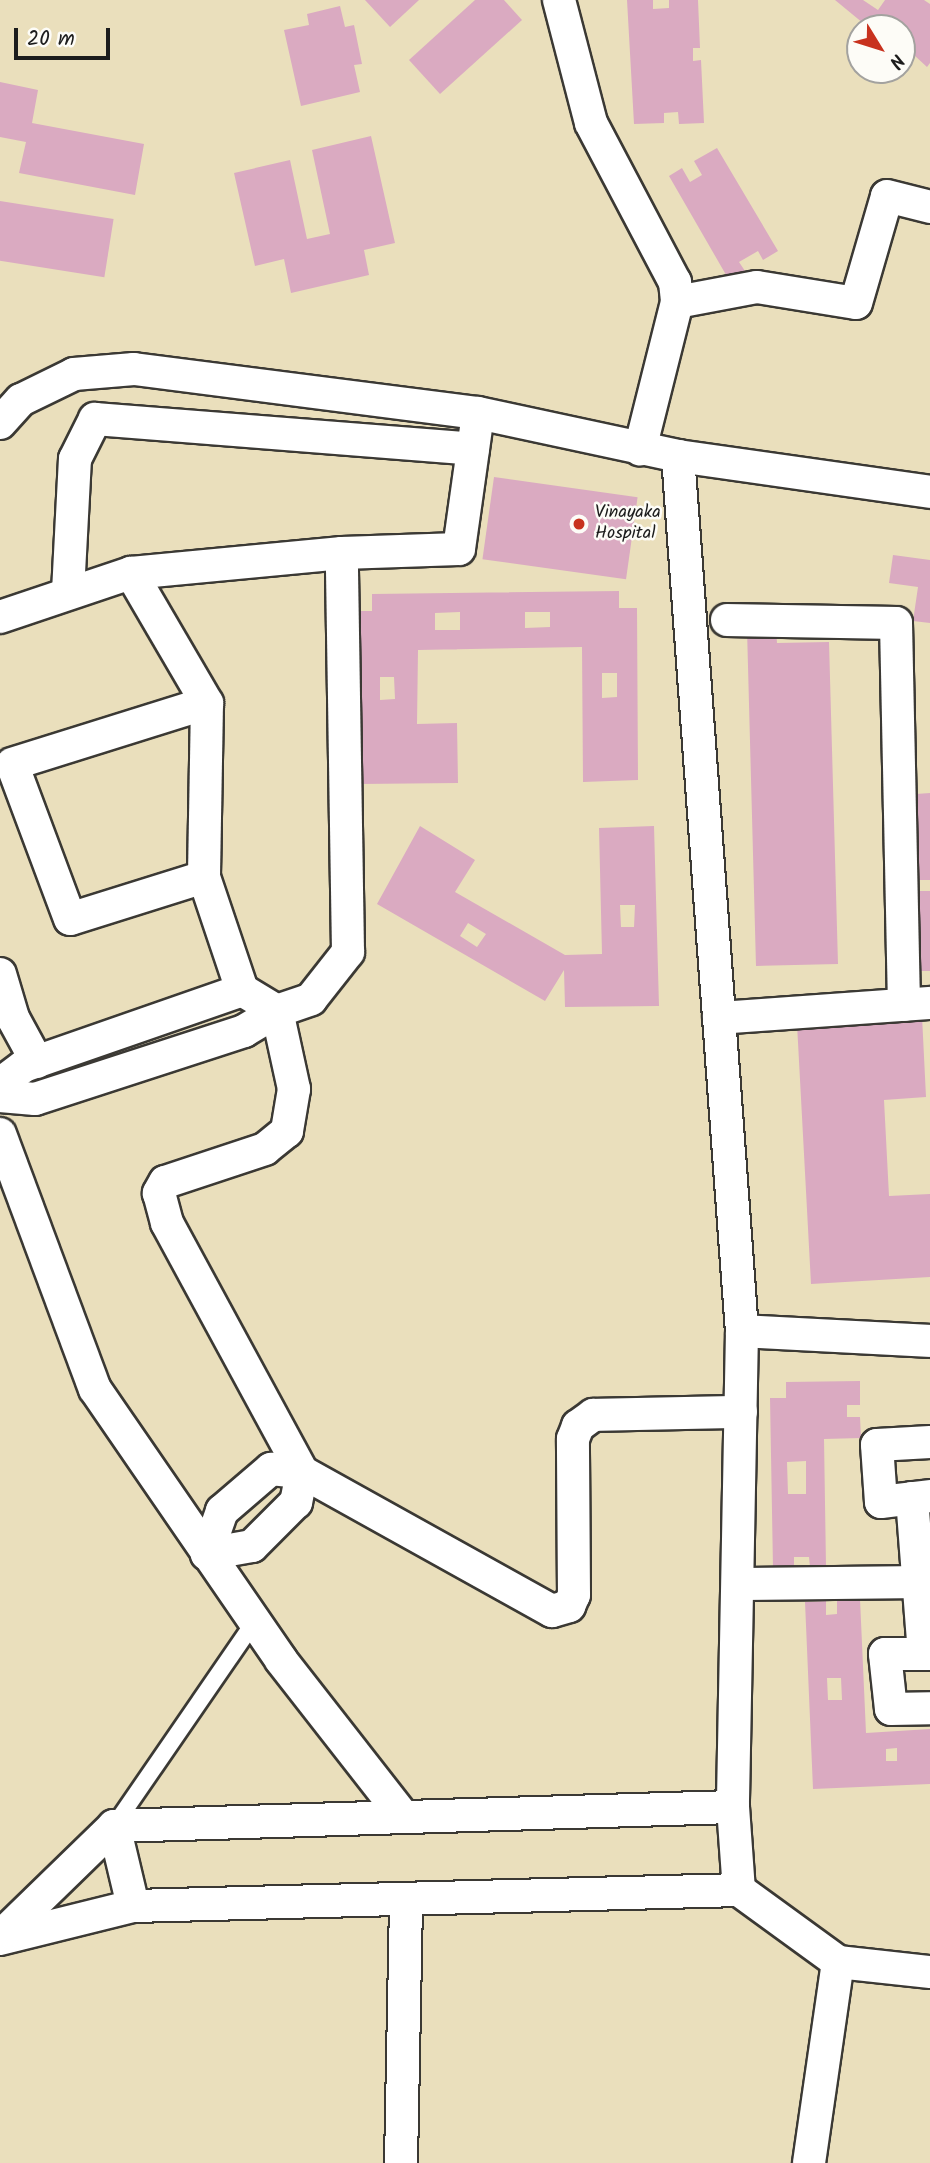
<!DOCTYPE html>
<html>
<head>
<meta charset="utf-8">
<style>
	body { margin:0 }
	#map { position:relative; width:930px; height:2163px; overflow:hidden; background:#eadfbc; font-family:Kalam,sans-serif }
	div>[style] { position:absolute }
	.building>* { inset:0; background:#daaac1; transform-origin:0 0 }
	.roads { filter:drop-shadow(2px 0 #3b3934) drop-shadow(-2px 0 #3b3934) drop-shadow(0 2px #3b3934) drop-shadow(0 -2px #3b3934) }
	.service>* { height:16px; margin:-8px; padding:0 8px; transform-origin:8px; border-radius:8px; background:#fff }
	.minor>* { height:32px; margin:-16px; padding:0 16px; transform-origin:16px; border-radius:16px; background:#fff }
	.dots>* { width:19px; height:19px; translate:-50% -50%; box-sizing:border-box; border:4px solid #fdfcf7; border-radius:50% }
	span { translate:-50% -50%; white-space:nowrap; text-align:center; line-height:1.15; -webkit-text-stroke:5px #fdfcf7; paint-order:stroke }
	.poi-label { font-size:18px; color:#1c1c1c }
	.left { translate:0 -50%; text-align:left }
	.north { position:absolute; left:846px; top:14px; width:70px; height:70px; box-sizing:border-box; background:#fdfcf7; border:2px solid #a3a29f; border-radius:50%; rotate:128deg; font-size:19px; font-weight:700; line-height:28px; text-align:center; color:#1c1c1c }
	.north::after { content:''; display:block; margin:auto; width:24px; height:32px; background:#c8321e; clip-path:polygon(50% 0,100% 100%,50% 72%,0 100%) }
	.scale { position:absolute; left:14px; top:28px; width:96px; height:32px; box-sizing:border-box; border:4px solid #1c1c1c; border-top:0; padding-left:9px; font-size:21px; line-height:24px; white-space:nowrap; color:#1c1c1c; -webkit-text-stroke:5px #fdfcf7; paint-order:stroke }
</style>
</head>
<body>
<div id="map">
	<div class="building">
		<i style="clip-path:polygon(365px 0,419px 0,390px 27px)"></i>
		<i style="clip-path:polygon(475px 0,504px 0,522px 20px,440px 94px,409px 60px)"></i>
		<i style="clip-path:polygon(627px 0,653px 0,653px 9px,669px 8px,669px 0,698px 0,700px 48px,693px 48px,693px 61px,701px 60px,704px 123px,679px 124px,678px 112px,664px 113px,664px 123px,634px 124px)"></i>
		<i style="clip-path:polygon(835px 0,863px 0,878px 10px,885px 0,924px 0,930px 4px,930px 63px,927px 67px,902px 44px,902px 28px,869px 28px)"></i>
		<i style="clip-path:polygon(340px 6px,345px 27px,354px 25px,362px 64px,354px 65px,360px 92px,301px 106px,284px 30px,309px 25px,307px 14px)"></i>
		<i style="clip-path:polygon(0 82px,38px 90px,32px 123px,144px 144px,135px 195px,19px 173px,26px 142px,0 137px)"></i>
		<i style="clip-path:polygon(371px 136px,395px 243px,364px 250px,369px 275px,291px 293px,284px 259px,255px 266px,234px 173px,290px 160px,307px 239px,330px 234px,312px 150px)"></i>
		<i style="clip-path:polygon(717px 148px,778px 251px,763px 260px,758px 251px,739px 262px,745px 271px,729px 280px,669px 176px,682px 168px,690px 182px,702px 175px,694px 161px)"></i>
		<i style="left:0;top:201px;width:115px;height:59px;rotate:9deg"></i>
		<i style="left:494px;top:477px;width:145px;height:83px;rotate:8deg"></i>
		<i style="clip-path:polygon(893px 555px,930px 560px,930px 623px,913px 621px,918px 587px,889px 583px)"></i>
		<i style="clip-path:polygon(evenodd,619px 591px,619px 608px,637px 608px,638px 780px,583px 782px,582px 647px,418px 650px,417px 724px,457px 723px,458px 783px,360px 784px,359px 611px,372px 611px,372px 594px,619px 591px,460px 612px,460px 630px,435px 630px,435px 613px,460px 612px,619px 591px,525px 612px,550px 612px,550px 627px,525px 628px,525px 612px,619px 591px,602px 673px,617px 673px,617px 697px,602px 698px,602px 673px,619px 591px,380px 677px,394px 677px,395px 699px,380px 700px,380px 677px)"></i>
		<i style="clip-path:polygon(776px 628px,777px 643px,829px 642px,838px 964px,756px 966px,747px 629px)"></i>
		<i style="clip-path:polygon(930px 793px,930px 880px,906px 880px,902px 795px)"></i>
		<i style="clip-path:polygon(evenodd,420px 826px,475px 860px,455px 892px,565px 955px,602px 954px,599px 828px,654px 826px,659px 1006px,565px 1007px,564px 970px,545px 1001px,377px 904px,420px 826px,620px 905px,635px 905px,634px 927px,621px 927px,620px 905px,420px 826px,468px 923px,486px 934px,477px 947px,460px 936px,468px 923px)"></i>
		<i style="left:907px;top:891px;width:23px;height:80px"></i>
		<i style="clip-path:polygon(922px 1016px,926px 1097px,884px 1100px,889px 1196px,930px 1194px,930px 1277px,811px 1284px,797px 1024px)"></i>
		<i style="clip-path:polygon(evenodd,860px 1381px,860px 1405px,847px 1405px,847px 1417px,860px 1417px,861px 1438px,824px 1439px,826px 1566px,810px 1567px,809px 1557px,794px 1557px,794px 1567px,773px 1568px,770px 1398px,786px 1398px,786px 1382px,860px 1381px,806px 1461px,806px 1494px,788px 1494px,787px 1462px,806px 1461px)"></i>
		<i style="clip-path:polygon(evenodd,860px 1599px,866px 1733px,930px 1729px,930px 1784px,813px 1789px,805px 1602px,826px 1601px,826px 1615px,837px 1614px,837px 1601px,860px 1599px,827px 1678px,841px 1678px,842px 1700px,828px 1700px,827px 1678px,860px 1599px,897px 1748px,897px 1761px,886px 1761px,886px 1749px,897px 1748px)"></i>
	</div>
	<div class="roads">
		<div class="service">
			<i style="left:114px;top:1826px;width:247px;rotate:-55.5deg"></i>
		</div>
		<div class="minor">
			<i style="left:559px;top:0;width:127px;rotate:75.4deg"></i>
			<i style="left:591px;top:123px;width:180px;rotate:62.2deg"></i>
			<i style="left:675px;top:282px;width:20px;rotate:84deg"></i>
			<i style="left:677px;top:302px;width:152px;rotate:104.1deg"></i>
			<i style="left:677px;top:302px;width:81px;rotate:-10.6deg"></i>
			<i style="left:757px;top:287px;width:100px;rotate:9.2deg"></i>
			<i style="left:856px;top:303px;width:111px;rotate:-73.8deg"></i>
			<i style="left:887px;top:196px;width:44px;rotate:14.3deg"></i>
			<i style="left:0;top:423px;width:31px;rotate:-48deg"></i>
			<i style="left:21px;top:400px;width:59px;rotate:-26.1deg"></i>
			<i style="left:74px;top:374px;width:60px;rotate:-4.8deg"></i>
			<i style="left:134px;top:369px;width:347px;rotate:7.3deg"></i>
			<i style="left:478px;top:413px;width:205px;rotate:12.1deg"></i>
			<i style="left:678px;top:456px;width:255px;rotate:8.1deg"></i>
			<i style="left:678px;top:456px;width:877px;rotate:85.82deg"></i>
			<i style="left:742px;top:1331px;width:476px;rotate:91.1deg"></i>
			<i style="left:733px;top:1807px;width:83px;rotate:85.9deg"></i>
			<i style="left:131px;top:573px;width:151px;rotate:59.7deg"></i>
			<i style="left:207px;top:703px;width:174px;rotate:91deg"></i>
			<i style="left:204px;top:877px;width:140px;rotate:162.6deg"></i>
			<i style="left:70px;top:919px;width:165px;rotate:-110.5deg"></i>
			<i style="left:12px;top:764px;width:204px;rotate:-17.4deg"></i>
			<i style="left:68px;top:592px;width:133px;rotate:-87deg"></i>
			<i style="left:75px;top:459px;width:45px;rotate:-63.4deg"></i>
			<i style="left:95px;top:419px;width:379px;rotate:4.5deg"></i>
			<i style="left:0;top:617px;width:138px;rotate:-18.6deg"></i>
			<i style="left:131px;top:573px;width:212px;rotate:-5.4deg"></i>
			<i style="left:342px;top:553px;width:117px;rotate:-2deg"></i>
			<i style="left:459px;top:549px;width:137px;rotate:-82deg"></i>
			<i style="left:727px;top:620px;width:169px;rotate:1deg"></i>
			<i style="left:896px;top:623px;width:382px;rotate:88.8deg"></i>
			<i style="left:204px;top:877px;width:119px;rotate:71.4deg"></i>
			<i style="left:0;top:974px;width:46px;rotate:73.5deg"></i>
			<i style="left:13px;top:1018px;width:50px;rotate:61.4deg"></i>
			<i style="left:719px;top:1018px;width:212px;rotate:-4.1deg"></i>
			<i style="left:0;top:1084px;width:30px;rotate:-37deg"></i>
			<i style="left:24px;top:1066px;width:231px;rotate:-19.2deg"></i>
			<i style="left:242px;top:990px;width:41px;rotate:31deg"></i>
			<i style="left:277px;top:1011px;width:80px;rotate:77.7deg"></i>
			<i style="left:294px;top:1089px;width:43px;rotate:99.5deg"></i>
			<i style="left:287px;top:1131px;width:28px;rotate:141deg"></i>
			<i style="left:265px;top:1149px;width:105px;rotate:161.7deg"></i>
			<i style="left:165px;top:1182px;width:13px;rotate:119deg"></i>
			<i style="left:159px;top:1193px;width:31px;rotate:75deg"></i>
			<i style="left:167px;top:1223px;width:283px;rotate:61.5deg"></i>
			<i style="left:302px;top:1472px;width:286px;rotate:29.1deg"></i>
			<i style="left:552px;top:1611px;width:18px;rotate:-16deg"></i>
			<i style="left:569px;top:1606px;width:12px;rotate:-66deg"></i>
			<i style="left:574px;top:1595px;width:156px;rotate:-90.4deg"></i>
			<i style="left:573px;top:1439px;width:14px;rotate:-69deg"></i>
			<i style="left:578px;top:1426px;width:19px;rotate:-36deg"></i>
			<i style="left:593px;top:1415px;width:148px;rotate:-1.2deg"></i>
			<i style="left:0;top:1096px;width:35px;rotate:5deg"></i>
			<i style="left:35px;top:1099px;width:220px;rotate:-18deg"></i>
			<i style="left:244px;top:1031px;width:39px;rotate:-31deg"></i>
			<i style="left:277px;top:1011px;width:36px;rotate:-19deg"></i>
			<i style="left:311px;top:999px;width:60px;rotate:-51.8deg"></i>
			<i style="left:348px;top:952px;width:399px;rotate:-90.9deg"></i>
			<i style="left:0;top:1134px;width:272px;rotate:69.6deg"></i>
			<i style="left:95px;top:1389px;width:329px;rotate:55.5deg"></i>
			<i style="left:281px;top:1660px;width:197px;rotate:52deg"></i>
			<i style="left:742px;top:1331px;width:188px;rotate:3deg"></i>
			<i style="left:930px;top:1442px;width:53px;rotate:176.8deg"></i>
			<i style="left:877px;top:1445px;width:57px;rotate:86deg"></i>
			<i style="left:881px;top:1502px;width:49px;rotate:-7deg"></i>
			<i style="left:271px;top:1469px;width:31px;rotate:6deg"></i>
			<i style="left:302px;top:1472px;width:31px;rotate:101deg"></i>
			<i style="left:296px;top:1502px;width:62px;rotate:135deg"></i>
			<i style="left:252px;top:1546px;width:46px;rotate:169.9deg"></i>
			<i style="left:207px;top:1554px;width:46px;rotate:-70.8deg"></i>
			<i style="left:222px;top:1511px;width:65px;rotate:-40.6deg"></i>
			<i style="left:912px;top:1498px;width:156px;rotate:85.6deg"></i>
			<i style="left:738px;top:1584px;width:192px;rotate:-0.6deg"></i>
			<i style="left:930px;top:1654px;width:45px;rotate:180deg"></i>
			<i style="left:885px;top:1654px;width:55px;rotate:83.8deg"></i>
			<i style="left:891px;top:1709px;width:39px;rotate:-1deg"></i>
			<i style="left:114px;top:1826px;width:82px;rotate:76.6deg"></i>
			<i style="left:0;top:1937px;width:159px;rotate:-44.2deg"></i>
			<i style="left:114px;top:1826px;width:619px;rotate:-1.76deg"></i>
			<i style="left:0;top:1939px;width:137px;rotate:-13.9deg"></i>
			<i style="left:133px;top:1906px;width:606px;rotate:-1.51deg"></i>
			<i style="left:739px;top:1890px;width:122px;rotate:36deg"></i>
			<i style="left:838px;top:1962px;width:93px;rotate:6.2deg"></i>
			<i style="left:401px;top:2163px;width:263px;rotate:-88.9deg"></i>
			<i style="left:809px;top:2163px;width:203px;rotate:-81.8deg"></i>
		</div>
	</div>
	<div class="dots">
		<i style="left:579px;top:524px;background:#c8321e"></i>
	</div>
	<div class="poi-label">
		<span class="left" style="left:595px;top:524px">Vinayaka<br>Hospital</span>
	</div>
	<div class="north">N</div>
	<div class="scale">20 m</div>
</div>
</body>
</html>
